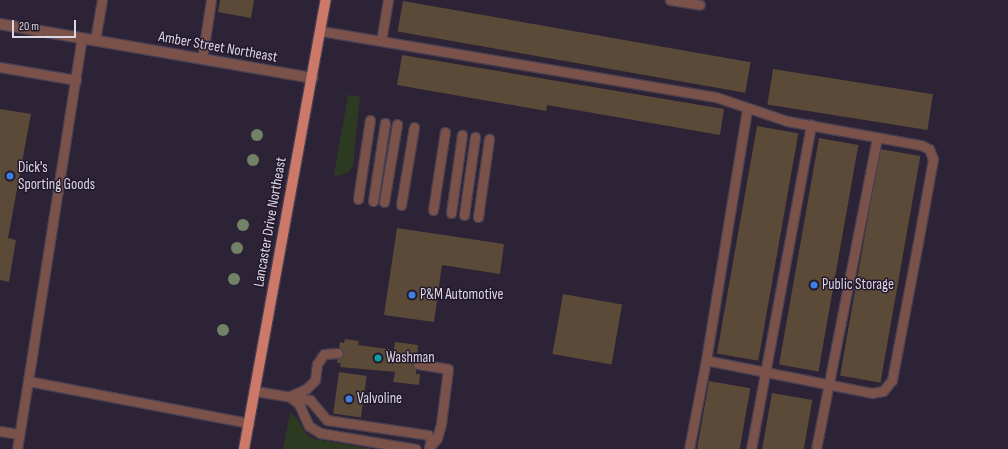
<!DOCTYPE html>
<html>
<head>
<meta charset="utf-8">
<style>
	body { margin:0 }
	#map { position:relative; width:1008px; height:449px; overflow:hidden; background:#2c2336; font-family:"Sofia Sans Condensed",sans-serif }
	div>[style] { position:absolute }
	.green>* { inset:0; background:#2c3a22 }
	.building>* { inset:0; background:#5a4a37; transform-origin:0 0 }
	.roads { filter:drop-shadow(1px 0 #484052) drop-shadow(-1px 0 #484052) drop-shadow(0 1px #484052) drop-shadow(0 -1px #484052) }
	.lane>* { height:9px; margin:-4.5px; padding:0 4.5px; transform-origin:4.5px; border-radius:4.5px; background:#7b5249 }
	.street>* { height:10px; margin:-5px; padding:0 5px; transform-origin:5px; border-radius:5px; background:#7b5249 }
	.primary>* { height:10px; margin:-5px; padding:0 5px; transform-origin:5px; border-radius:5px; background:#cd7969 }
	.trees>* { width:12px; height:12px; margin:-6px; border-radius:50%; background:#718266 }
	.dots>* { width:11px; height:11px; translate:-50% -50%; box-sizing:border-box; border:2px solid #22192c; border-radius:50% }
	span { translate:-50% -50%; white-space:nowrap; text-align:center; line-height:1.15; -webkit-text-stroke:3px #22192c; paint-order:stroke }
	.street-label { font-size:15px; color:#dcd6e3 }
	.poi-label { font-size:15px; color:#dcd6e3 }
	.left { translate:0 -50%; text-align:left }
	.scale { position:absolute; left:12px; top:20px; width:64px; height:18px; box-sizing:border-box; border:2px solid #dcd6e3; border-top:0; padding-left:5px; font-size:12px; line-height:14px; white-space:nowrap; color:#dcd6e3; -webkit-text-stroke:3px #22192c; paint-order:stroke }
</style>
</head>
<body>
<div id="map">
	<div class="green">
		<i style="clip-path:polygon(348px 95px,360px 96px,353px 165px,349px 172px,339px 176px,334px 175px)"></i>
		<i style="clip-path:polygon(290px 413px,297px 418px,306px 434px,314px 439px,373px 449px,283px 449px)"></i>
	</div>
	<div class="building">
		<i style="clip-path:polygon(220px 0,254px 0,251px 18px,218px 12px)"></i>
		<i style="left:403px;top:1px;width:353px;height:31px;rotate:10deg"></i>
		<i style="clip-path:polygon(402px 55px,724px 109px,720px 135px,547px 105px,546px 111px,397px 85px)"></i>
		<i style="left:773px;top:69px;width:162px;height:36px;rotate:9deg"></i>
		<i style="clip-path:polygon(0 109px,31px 114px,8px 238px,16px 240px,9px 282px,0 280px)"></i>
		<i style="left:757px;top:126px;width:42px;height:231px;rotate:10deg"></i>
		<i style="left:819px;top:138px;width:40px;height:230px;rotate:10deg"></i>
		<i style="left:880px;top:149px;width:41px;height:230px;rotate:10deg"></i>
		<i style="clip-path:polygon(397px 228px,504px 244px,500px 274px,442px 265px,434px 322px,384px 315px)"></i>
		<i style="left:563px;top:294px;width:60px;height:61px;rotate:10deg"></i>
		<i style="clip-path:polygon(345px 339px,359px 341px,358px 345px,394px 350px,395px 342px,418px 345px,416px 374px,420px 374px,419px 385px,393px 382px,395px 372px,340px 367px,341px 363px,337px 363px,340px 342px,344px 343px)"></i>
		<i style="left:339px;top:372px;width:28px;height:42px;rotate:8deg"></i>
		<i style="left:709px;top:381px;width:42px;height:69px;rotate:10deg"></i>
		<i style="left:772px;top:393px;width:41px;height:57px;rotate:10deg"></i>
	</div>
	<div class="roads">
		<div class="lane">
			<i style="left:670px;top:0;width:30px;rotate:9deg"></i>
			<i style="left:321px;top:31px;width:400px;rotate:9.5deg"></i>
			<i style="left:716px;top:97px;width:75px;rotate:18.7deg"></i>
			<i style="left:787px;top:121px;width:136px;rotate:10.2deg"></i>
			<i style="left:921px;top:145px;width:9px;rotate:27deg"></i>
			<i style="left:929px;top:149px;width:11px;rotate:68deg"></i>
			<i style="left:933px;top:159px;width:79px;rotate:100.2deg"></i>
			<i style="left:919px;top:237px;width:146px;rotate:100.7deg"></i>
			<i style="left:892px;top:380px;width:14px;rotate:129deg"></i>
			<i style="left:883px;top:391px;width:11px;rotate:170deg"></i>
			<i style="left:872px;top:393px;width:169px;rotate:-168.8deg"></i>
			<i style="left:706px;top:360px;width:254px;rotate:-80.7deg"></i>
			<i style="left:95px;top:40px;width:41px;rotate:-80.1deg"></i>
			<i style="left:381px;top:41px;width:42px;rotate:-80.3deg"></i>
			<i style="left:202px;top:59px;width:60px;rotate:-81.3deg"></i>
			<i style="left:0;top:67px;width:77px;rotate:9.7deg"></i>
			<i style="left:358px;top:199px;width:80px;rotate:-81.4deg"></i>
			<i style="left:373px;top:201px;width:79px;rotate:-81.3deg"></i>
			<i style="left:384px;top:202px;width:79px;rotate:-80.5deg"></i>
			<i style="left:401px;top:205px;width:79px;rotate:-80.5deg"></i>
			<i style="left:433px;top:210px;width:79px;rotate:-81.3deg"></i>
			<i style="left:451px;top:213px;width:79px;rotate:-82deg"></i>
			<i style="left:464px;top:215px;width:79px;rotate:-82deg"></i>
			<i style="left:478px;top:217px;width:79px;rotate:-82deg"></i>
			<i style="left:418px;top:364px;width:30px;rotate:9deg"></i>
			<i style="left:448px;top:369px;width:55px;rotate:97.3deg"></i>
			<i style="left:441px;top:424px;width:15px;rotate:106deg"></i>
			<i style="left:437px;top:438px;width:11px;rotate:128deg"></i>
			<i style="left:28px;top:381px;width:347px;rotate:-81.1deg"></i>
			<i style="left:255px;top:391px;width:56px;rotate:9.3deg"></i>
			<i style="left:310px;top:400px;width:26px;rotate:50deg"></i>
			<i style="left:327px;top:420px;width:102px;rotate:8.4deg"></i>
			<i style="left:428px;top:435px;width:5px;rotate:53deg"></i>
			<i style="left:431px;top:439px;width:9px;rotate:103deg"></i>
			<i style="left:289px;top:396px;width:13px;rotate:39deg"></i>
			<i style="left:299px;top:404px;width:24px;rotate:66deg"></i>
			<i style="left:309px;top:426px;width:13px;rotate:32deg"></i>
			<i style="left:320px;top:433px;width:97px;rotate:9.5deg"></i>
			<i style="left:290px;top:396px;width:17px;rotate:-24deg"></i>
			<i style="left:306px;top:389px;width:13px;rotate:-45deg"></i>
			<i style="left:315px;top:380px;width:16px;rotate:-83deg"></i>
			<i style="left:317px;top:364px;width:12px;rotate:-55deg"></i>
			<i style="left:324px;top:354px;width:14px;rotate:-4deg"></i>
			<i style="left:0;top:431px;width:19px;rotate:9deg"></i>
			<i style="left:17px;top:449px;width:69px;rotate:-80.8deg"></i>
			<i style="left:28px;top:381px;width:225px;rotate:10.8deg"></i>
			<i style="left:689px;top:449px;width:91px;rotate:-79.2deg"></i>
			<i style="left:751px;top:449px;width:330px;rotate:-79.5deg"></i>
			<i style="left:816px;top:449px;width:318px;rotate:-78.9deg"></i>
		</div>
		<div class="street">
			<i style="left:0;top:24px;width:317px;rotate:9.8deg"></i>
		</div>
		<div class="primary">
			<i style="left:244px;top:449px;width:456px;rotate:-79.7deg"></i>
		</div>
	</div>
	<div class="trees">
		<i style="left:257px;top:135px"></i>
		<i style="left:253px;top:160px"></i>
		<i style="left:243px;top:225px"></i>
		<i style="left:237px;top:248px"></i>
		<i style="left:234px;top:279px"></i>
		<i style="left:223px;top:330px"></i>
	</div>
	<div class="dots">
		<i style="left:10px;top:176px;background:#3f7fe0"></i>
		<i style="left:814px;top:285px;background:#3f7fe0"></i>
		<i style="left:412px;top:295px;background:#3f7fe0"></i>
		<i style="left:378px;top:358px;background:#0f9aa8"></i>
		<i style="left:349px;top:399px;background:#3f7fe0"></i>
	</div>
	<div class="street-label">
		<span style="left:218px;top:47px;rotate:10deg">Amber Street Northeast</span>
		<span style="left:270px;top:222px;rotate:-80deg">Lancaster Drive Northeast</span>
	</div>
	<div class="poi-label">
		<span class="left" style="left:18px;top:176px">Dick's<br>Sporting Goods</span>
		<span class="left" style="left:822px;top:285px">Public Storage</span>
		<span class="left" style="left:420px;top:295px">P&amp;M Automotive</span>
		<span class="left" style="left:386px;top:358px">Washman</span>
		<span class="left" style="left:357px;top:399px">Valvoline</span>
	</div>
	<div class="scale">20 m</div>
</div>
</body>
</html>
